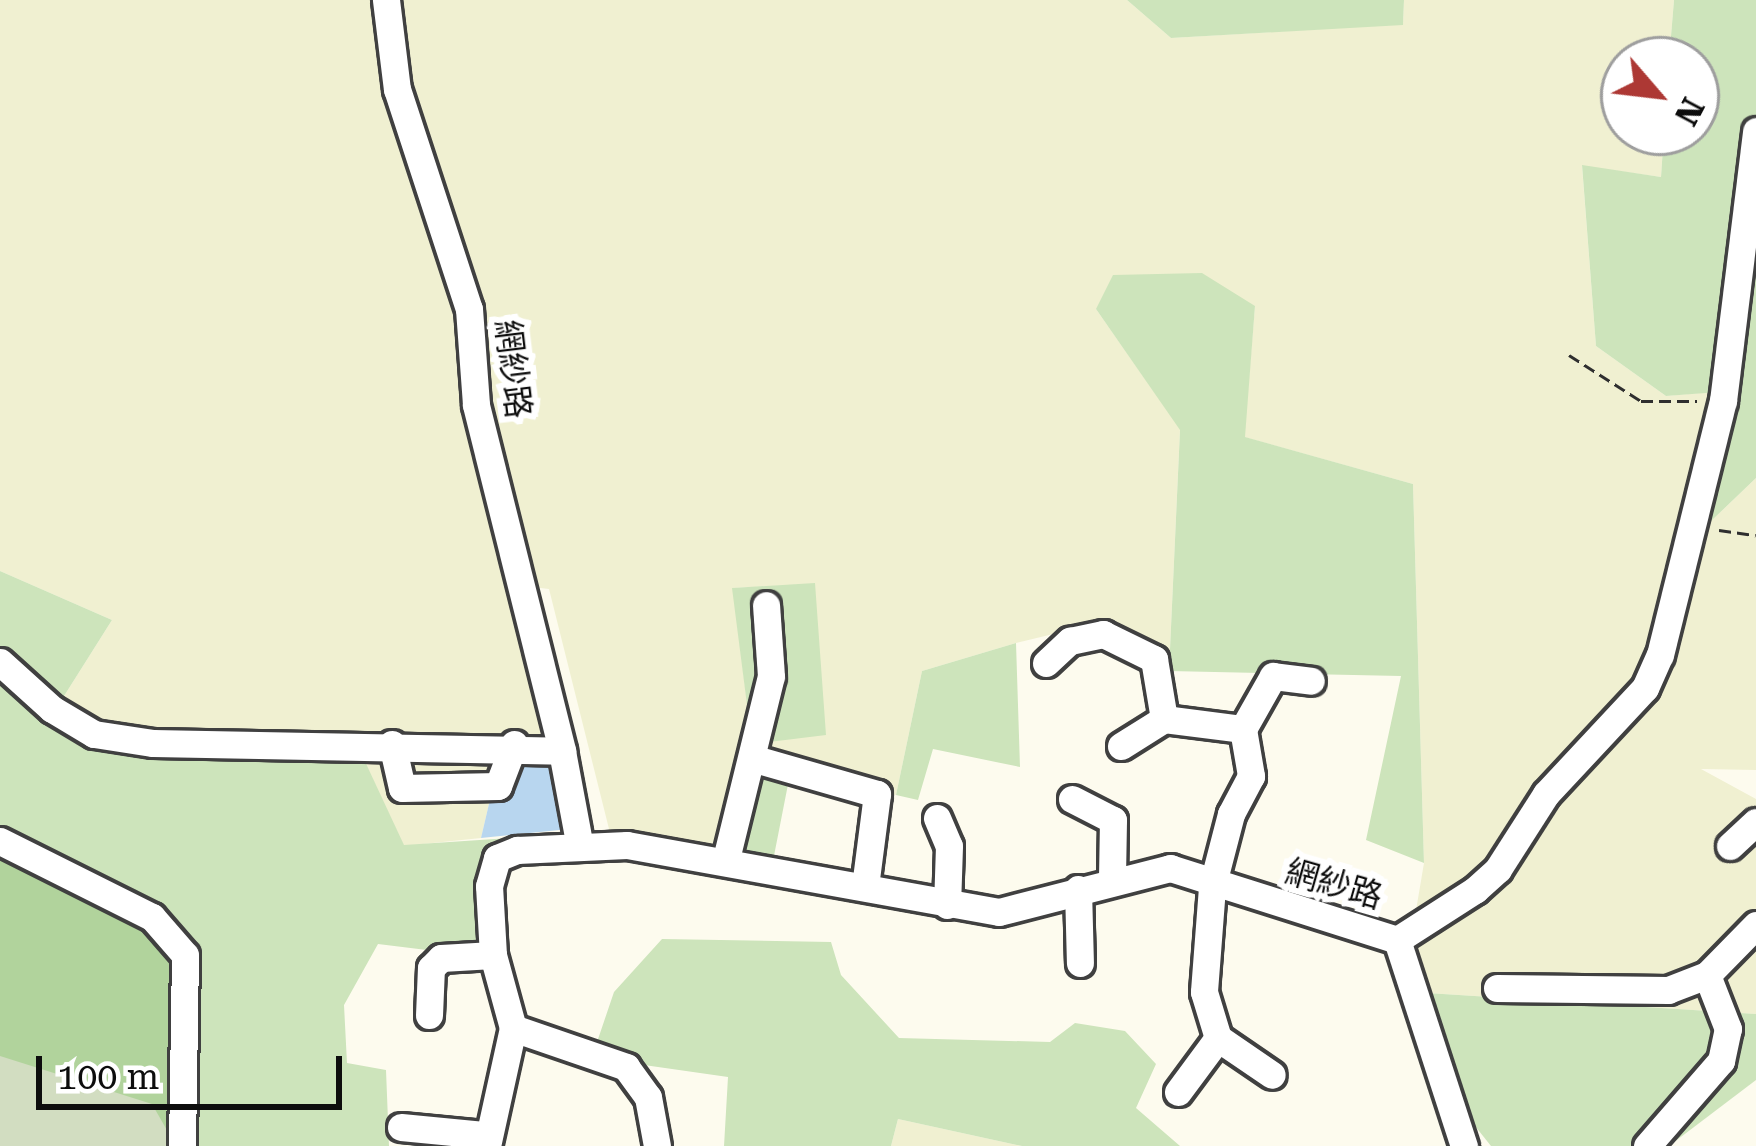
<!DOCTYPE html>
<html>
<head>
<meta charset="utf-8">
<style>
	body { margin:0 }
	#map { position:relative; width:1756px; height:1146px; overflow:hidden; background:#fdfbee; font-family:"Roboto Serif","Noto Sans TC",serif }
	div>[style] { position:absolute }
	.farmland>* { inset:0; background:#f0f0d1 }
	.green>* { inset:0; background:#cde4bb }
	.forest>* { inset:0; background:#b1d39c }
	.cemetery>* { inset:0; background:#d2ddc1 }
	.water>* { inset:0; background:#b8d6ef }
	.path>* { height:3px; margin-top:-1.5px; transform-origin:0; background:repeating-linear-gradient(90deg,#2f2f2f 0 12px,transparent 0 18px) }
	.roads { filter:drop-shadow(3px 0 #404040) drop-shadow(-3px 0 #404040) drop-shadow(0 3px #404040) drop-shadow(0 -3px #404040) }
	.minor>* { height:27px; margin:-13.5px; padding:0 13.5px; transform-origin:13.5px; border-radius:13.5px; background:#fff }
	span { translate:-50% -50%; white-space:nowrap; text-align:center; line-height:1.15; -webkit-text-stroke:12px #fff; paint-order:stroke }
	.street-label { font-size:33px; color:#0d0d0d }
	.north { position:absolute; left:1600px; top:36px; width:120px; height:120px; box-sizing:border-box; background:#fff; border:3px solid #9e9e9e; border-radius:50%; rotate:118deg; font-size:33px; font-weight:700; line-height:48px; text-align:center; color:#0d0d0d }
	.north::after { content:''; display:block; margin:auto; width:42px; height:54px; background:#ad3834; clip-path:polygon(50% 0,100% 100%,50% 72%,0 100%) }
	.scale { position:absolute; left:36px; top:1056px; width:306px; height:54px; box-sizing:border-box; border:6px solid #0d0d0d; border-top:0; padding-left:15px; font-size:36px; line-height:42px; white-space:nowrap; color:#0d0d0d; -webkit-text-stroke:9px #fff; paint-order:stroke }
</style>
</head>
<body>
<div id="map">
	<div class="farmland">
		<i style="clip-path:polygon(0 0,1127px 0,1171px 38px,1403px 24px,1404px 0,1674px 0,1669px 60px,1624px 60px,1624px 132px,1664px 132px,1661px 177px,1582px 166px,1596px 346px,1666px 396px,1733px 390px,1702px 542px,1708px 524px,1756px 478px,1756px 770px,1701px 769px,1756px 799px,1756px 1014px,1427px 993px,1411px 940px,1424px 863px,1413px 484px,1244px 437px,1255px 306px,1096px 309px,1180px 429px,1169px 671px,1074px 629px,1016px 643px,922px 671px,896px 795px,791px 770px,764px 772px,815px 584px,733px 588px,752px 744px,734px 856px,610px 833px,549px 589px,516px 585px,548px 742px,155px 747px,59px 704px,112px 620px,0 571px)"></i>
		<i style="clip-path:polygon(362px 756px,499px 761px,481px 838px,404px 846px)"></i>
		<i style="clip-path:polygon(898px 1119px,1022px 1146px,891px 1146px)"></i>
	</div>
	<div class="green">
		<i style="clip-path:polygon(1127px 0,1404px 0,1403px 25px,1171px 38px)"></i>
		<i style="clip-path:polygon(1674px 0,1756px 0,1756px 478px,1708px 524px,1732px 391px,1666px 396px,1596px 346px,1582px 165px,1661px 177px,1664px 132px,1696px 132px,1696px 60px,1669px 60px)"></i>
		<i style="clip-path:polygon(1202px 273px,1255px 306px,1245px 437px,1413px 484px,1424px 863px,1366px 840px,1401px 676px,1169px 671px,1180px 430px,1096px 309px,1113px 275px)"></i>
		<i style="clip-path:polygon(0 571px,112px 620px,59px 704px,98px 733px,362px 755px,404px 845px,589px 833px,504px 863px,500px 959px,378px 944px,344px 1005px,347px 1063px,386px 1070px,389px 1146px,184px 1146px,0 838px)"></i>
		<i style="clip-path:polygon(815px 583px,826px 735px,769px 742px,765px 772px,791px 769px,772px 866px,734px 856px,752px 744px,732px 588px)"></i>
		<i style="clip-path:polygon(1016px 643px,1020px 767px,933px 749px,918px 800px,896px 795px,922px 671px)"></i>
		<i style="clip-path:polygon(662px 939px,831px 942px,841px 975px,899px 1038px,1050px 1042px,1075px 1023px,1125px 1031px,1156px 1064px,1136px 1108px,1180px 1146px,1022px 1146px,898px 1119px,891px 1146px,724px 1146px,728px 1077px,630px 1063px,595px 1048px,614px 992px)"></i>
		<i style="clip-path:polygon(1427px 993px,1756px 1014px,1756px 1080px,1669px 1146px,1491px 1146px,1475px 1126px)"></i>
	</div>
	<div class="forest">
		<i style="clip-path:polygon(0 836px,137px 890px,185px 955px,184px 1146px,0 1146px)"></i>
	</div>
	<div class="cemetery">
		<i style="clip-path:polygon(0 1056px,152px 1104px,176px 1146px,0 1146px)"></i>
	</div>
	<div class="water">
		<i style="clip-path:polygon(499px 761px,563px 765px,569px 829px,481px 838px)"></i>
	</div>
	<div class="path">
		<i style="left:1569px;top:355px;width:85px;rotate:32.6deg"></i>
		<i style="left:1641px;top:401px;width:56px"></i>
		<i style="left:1719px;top:530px;width:37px;rotate:8deg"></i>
	</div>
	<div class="roads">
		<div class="minor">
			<i style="left:386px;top:0;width:90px;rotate:83deg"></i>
			<i style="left:397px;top:89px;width:231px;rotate:71.9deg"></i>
			<i style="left:469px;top:309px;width:96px;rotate:85.8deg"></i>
			<i style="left:476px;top:405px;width:357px;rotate:76deg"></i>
			<i style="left:0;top:662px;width:70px;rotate:42.1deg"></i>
			<i style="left:52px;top:709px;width:49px;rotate:30.8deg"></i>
			<i style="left:94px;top:734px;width:60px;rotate:8.7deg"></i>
			<i style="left:153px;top:743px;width:409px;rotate:1.1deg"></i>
			<i style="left:562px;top:751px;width:93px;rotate:79.4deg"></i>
			<i style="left:1046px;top:663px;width:33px;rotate:-43deg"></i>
			<i style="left:1070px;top:641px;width:34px;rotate:-12deg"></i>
			<i style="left:1103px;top:634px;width:57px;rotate:26.1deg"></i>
			<i style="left:1154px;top:659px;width:61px;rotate:80.5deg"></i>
			<i style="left:1164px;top:719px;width:80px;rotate:7.2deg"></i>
			<i style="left:1243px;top:729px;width:48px;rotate:80.3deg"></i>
			<i style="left:1251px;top:776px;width:43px;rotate:117.8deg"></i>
			<i style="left:1231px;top:814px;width:75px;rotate:104.6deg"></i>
			<i style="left:1212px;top:887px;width:105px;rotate:94.4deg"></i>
			<i style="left:1204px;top:992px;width:48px;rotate:73.1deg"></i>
			<i style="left:1218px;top:1038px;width:65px;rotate:34.4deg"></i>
			<i style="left:1243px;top:729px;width:61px;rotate:-60.5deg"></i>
			<i style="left:1273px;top:676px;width:38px;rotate:7deg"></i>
			<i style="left:392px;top:744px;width:45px;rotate:77.2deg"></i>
			<i style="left:402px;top:788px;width:96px;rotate:-1.2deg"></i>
			<i style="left:498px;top:786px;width:45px;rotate:-69.1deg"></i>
			<i style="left:1121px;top:746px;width:51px;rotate:-32.1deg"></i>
			<i style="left:755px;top:759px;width:127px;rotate:16deg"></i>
			<i style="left:877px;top:794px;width:94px;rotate:97.4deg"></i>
			<i style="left:1072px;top:799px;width:46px;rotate:27.1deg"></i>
			<i style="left:1113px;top:820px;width:58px;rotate:91deg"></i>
			<i style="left:937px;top:818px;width:30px;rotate:67deg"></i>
			<i style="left:949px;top:846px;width:59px;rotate:91.9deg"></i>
			<i style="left:0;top:841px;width:170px;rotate:26.6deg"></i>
			<i style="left:152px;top:917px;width:50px;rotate:49deg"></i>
			<i style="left:185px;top:955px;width:191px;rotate:90.9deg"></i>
			<i style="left:1730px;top:846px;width:35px;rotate:-43deg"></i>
			<i style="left:726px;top:859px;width:188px;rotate:-76.2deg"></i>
			<i style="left:771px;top:676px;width:71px;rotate:-94deg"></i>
			<i style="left:1078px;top:889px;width:74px;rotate:88.5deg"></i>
			<i style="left:1397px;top:940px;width:217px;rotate:72deg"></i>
			<i style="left:1497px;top:988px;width:171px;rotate:0.7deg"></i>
			<i style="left:1668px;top:990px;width:42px;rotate:-21deg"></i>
			<i style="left:1707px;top:975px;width:70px;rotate:-45.6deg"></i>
			<i style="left:429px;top:1015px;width:47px;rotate:-87.6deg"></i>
			<i style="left:431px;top:968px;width:14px;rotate:-45deg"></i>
			<i style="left:441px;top:958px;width:52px;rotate:-3.3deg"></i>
			<i style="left:513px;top:1028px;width:120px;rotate:19deg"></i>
			<i style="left:626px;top:1067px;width:37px;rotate:54deg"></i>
			<i style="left:648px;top:1097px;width:50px;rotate:79.6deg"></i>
			<i style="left:1178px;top:1092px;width:67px;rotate:-53.5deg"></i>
			<i style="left:401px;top:1127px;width:83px;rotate:5.5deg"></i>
			<i style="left:487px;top:1146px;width:121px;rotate:-77.6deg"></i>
			<i style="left:513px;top:1028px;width:76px;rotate:-105.3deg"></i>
			<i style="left:493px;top:955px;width:69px;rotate:-93.3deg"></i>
			<i style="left:489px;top:886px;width:29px;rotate:-74deg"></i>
			<i style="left:497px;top:858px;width:22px;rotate:-22deg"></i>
			<i style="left:517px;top:850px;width:110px;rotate:-2.6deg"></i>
			<i style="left:627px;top:845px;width:378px;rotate:10.2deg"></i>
			<i style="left:999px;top:912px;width:177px;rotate:-14.4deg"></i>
			<i style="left:1170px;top:868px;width:238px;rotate:17.6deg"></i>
			<i style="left:1397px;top:940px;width:93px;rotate:-32.7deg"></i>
			<i style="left:1475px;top:890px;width:31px;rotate:-42deg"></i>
			<i style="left:1498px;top:869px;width:89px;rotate:-57.4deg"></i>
			<i style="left:1546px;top:794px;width:145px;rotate:-47deg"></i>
			<i style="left:1645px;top:688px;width:36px;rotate:-66deg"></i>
			<i style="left:1660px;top:655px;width:262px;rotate:-76.1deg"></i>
			<i style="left:1723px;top:401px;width:272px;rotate:-83deg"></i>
			<i style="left:1647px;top:1146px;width:113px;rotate:-49deg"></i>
			<i style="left:1721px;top:1061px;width:33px;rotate:-78deg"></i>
			<i style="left:1728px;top:1029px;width:58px;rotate:-111.3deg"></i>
		</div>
	</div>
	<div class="street-label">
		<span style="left:513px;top:369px;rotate:83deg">網紗路</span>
		<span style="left:1334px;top:884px;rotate:16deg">網紗路</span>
	</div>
	<div class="north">N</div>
	<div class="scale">100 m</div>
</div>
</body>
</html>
